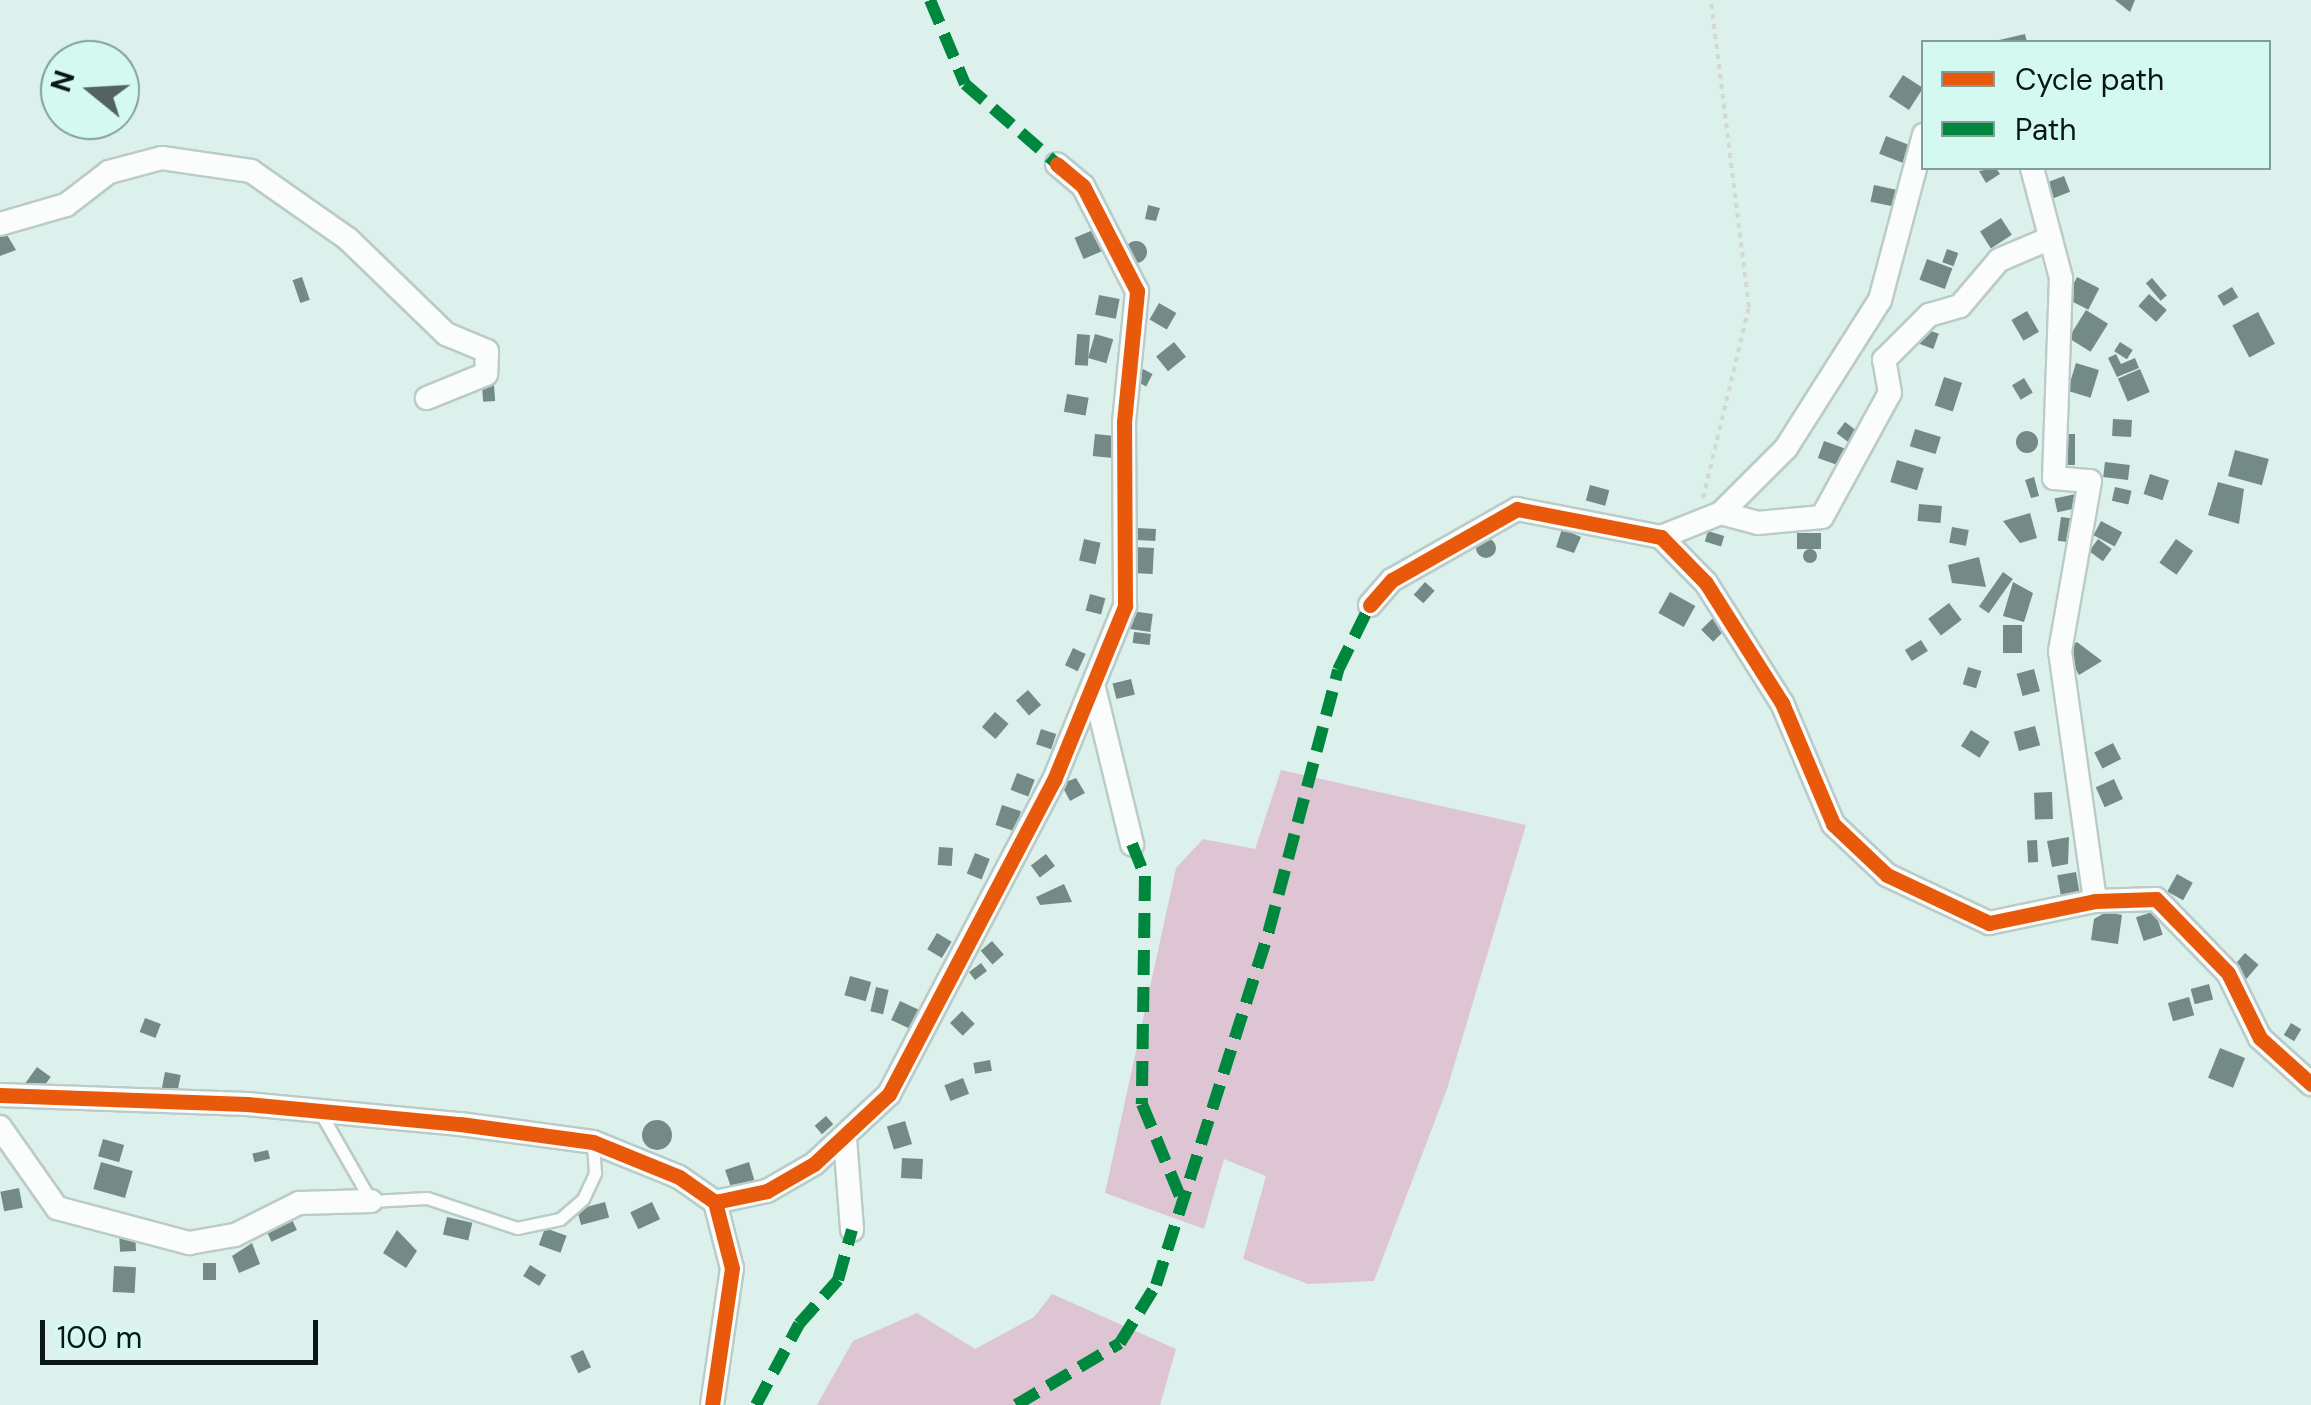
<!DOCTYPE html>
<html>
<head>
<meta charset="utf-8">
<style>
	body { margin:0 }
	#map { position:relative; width:2311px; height:1405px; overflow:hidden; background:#dcf1ec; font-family:"DM Sans",sans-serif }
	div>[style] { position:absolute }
	.forest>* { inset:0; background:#ddc5d4 }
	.building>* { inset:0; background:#738a86; transform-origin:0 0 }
	.round { border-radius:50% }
	.path>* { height:4px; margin-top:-2px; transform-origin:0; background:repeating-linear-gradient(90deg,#d2d8d6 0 5px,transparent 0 10px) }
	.roads { filter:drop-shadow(2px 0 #bbcbc8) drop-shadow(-2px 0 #bbcbc8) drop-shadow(0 2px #bbcbc8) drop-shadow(0 -2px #bbcbc8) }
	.lane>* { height:11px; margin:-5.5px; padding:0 5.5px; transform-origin:5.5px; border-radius:5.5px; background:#fafdfc }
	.street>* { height:22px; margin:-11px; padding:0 11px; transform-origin:11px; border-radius:11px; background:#fafdfc }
	.quiet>* { height:12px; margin-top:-6px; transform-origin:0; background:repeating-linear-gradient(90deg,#00873e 0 25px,transparent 0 37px) }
	.cycleway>* { height:15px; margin:-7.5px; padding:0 7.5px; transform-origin:7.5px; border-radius:7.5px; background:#e8590c }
	span { translate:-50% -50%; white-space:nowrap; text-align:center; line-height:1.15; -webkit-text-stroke:10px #d4f9f1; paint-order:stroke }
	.legend { position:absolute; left:1921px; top:40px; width:350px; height:130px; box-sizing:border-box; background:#d4f9f1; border:2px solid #839e99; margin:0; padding:12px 18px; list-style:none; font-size:30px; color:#091614 }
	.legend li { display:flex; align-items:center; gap:20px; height:50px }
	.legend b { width:50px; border:2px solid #839e99 }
	.north { position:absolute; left:40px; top:40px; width:100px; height:100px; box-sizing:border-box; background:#d4f9f1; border:2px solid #839e99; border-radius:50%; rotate:288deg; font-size:28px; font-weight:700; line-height:40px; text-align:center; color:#091614 }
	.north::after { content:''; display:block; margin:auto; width:35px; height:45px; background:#536360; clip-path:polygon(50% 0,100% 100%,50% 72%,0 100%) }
	.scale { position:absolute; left:40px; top:1320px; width:278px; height:45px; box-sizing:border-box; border:5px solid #091614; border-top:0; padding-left:12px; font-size:30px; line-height:35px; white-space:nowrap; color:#091614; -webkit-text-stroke:8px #d4f9f1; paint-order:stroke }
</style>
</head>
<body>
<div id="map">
	<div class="forest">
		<i style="clip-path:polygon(1281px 770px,1526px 825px,1447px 1089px,1374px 1281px,1308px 1284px,1243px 1259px,1266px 1176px,1224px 1159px,1204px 1229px,1105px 1193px,1176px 868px,1203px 839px,1255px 849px)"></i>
		<i style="clip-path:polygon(1052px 1294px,1176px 1349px,1160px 1405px,817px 1405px,853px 1341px,917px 1313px,975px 1349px,1034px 1317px)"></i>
	</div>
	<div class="building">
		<i style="clip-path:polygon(2115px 0,2135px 0,2130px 12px)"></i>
		<i style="clip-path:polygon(2025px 34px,2027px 42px,1996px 42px,1995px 41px)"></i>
		<i style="left:1903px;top:75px;width:24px;height:26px;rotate:33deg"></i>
		<i style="left:1886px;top:136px;width:25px;height:19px;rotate:21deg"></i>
		<i style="clip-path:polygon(1996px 168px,2000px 174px,1986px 183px,1979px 171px)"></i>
		<i style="left:2064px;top:176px;width:17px;height:19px;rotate:69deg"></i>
		<i style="left:1874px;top:185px;width:25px;height:17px;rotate:12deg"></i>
		<i style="clip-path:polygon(1148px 205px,1160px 208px,1156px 221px,1145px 219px)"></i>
		<i style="left:2001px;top:218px;width:20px;height:25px;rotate:57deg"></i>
		<i style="left:1093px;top:230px;width:23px;height:20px;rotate:67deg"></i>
		<i style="clip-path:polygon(6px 233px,16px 250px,0 256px,0 235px)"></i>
		<i class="round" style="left:1125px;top:241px;width:22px;height:22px"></i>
		<i style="left:1947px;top:249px;width:12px;height:14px;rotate:20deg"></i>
		<i style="left:1927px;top:259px;width:27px;height:22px;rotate:20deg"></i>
		<i style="left:302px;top:277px;width:24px;height:10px;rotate:71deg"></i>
		<i style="left:2077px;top:277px;width:25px;height:24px;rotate:27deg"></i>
		<i style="left:2152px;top:278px;width:23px;height:8px;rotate:50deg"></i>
		<i style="left:2232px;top:287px;width:12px;height:17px;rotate:59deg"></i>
		<i style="left:2149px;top:294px;width:24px;height:16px;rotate:42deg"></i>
		<i style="left:1099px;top:295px;width:21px;height:20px;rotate:11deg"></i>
		<i style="left:1159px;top:303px;width:20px;height:19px;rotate:30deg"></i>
		<i style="left:2086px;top:310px;width:26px;height:33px;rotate:32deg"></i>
		<i style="left:2027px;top:311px;width:24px;height:18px;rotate:60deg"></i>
		<i style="left:2258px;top:312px;width:36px;height:29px;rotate:62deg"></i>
		<i style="left:1920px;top:327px;width:20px;height:16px;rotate:20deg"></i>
		<i style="left:1077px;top:334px;width:13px;height:31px;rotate:4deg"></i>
		<i style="left:1095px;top:334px;width:19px;height:25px;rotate:16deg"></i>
		<i style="left:1174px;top:342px;width:19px;height:23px;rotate:51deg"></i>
		<i style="left:2120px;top:342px;width:15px;height:11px;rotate:32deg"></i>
		<i style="clip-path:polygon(2116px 354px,2121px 364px,2135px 358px,2139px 368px,2117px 377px,2108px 358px)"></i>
		<i style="left:2076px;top:363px;width:24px;height:29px;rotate:17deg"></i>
		<i style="left:1141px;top:368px;width:13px;height:14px;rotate:27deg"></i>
		<i style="left:2140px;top:369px;width:25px;height:24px;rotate:67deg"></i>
		<i style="left:1944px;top:377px;width:19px;height:30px;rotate:18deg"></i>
		<i style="left:2024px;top:378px;width:17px;height:14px;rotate:59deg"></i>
		<i style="left:494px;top:385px;width:16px;height:12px;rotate:86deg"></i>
		<i style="left:1067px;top:394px;width:22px;height:18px;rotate:10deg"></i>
		<i style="left:2113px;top:419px;width:19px;height:17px;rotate:3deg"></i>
		<i style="left:1845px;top:422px;width:15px;height:14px;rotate:37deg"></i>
		<i style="left:1915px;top:429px;width:27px;height:18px;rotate:17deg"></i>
		<i class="round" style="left:2016px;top:431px;width:22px;height:22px"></i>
		<i style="left:1095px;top:434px;width:20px;height:22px;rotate:6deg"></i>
		<i style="left:2057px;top:434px;width:18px;height:31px"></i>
		<i style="left:1824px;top:441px;width:23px;height:18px;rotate:20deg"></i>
		<i style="left:2235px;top:450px;width:35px;height:27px;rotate:15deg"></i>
		<i style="left:1897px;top:460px;width:28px;height:23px;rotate:17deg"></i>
		<i style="left:2105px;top:462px;width:25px;height:15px;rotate:7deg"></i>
		<i style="left:2150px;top:474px;width:20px;height:21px;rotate:18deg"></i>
		<i style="clip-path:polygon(2034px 477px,2039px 496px,2031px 498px,2025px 480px)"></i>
		<i style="clip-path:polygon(2218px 482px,2244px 489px,2239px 524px,2208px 515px)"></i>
		<i style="left:1590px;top:485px;width:20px;height:16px;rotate:15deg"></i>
		<i style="left:2115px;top:487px;width:17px;height:14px;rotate:13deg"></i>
		<i style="left:2076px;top:494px;width:14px;height:22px;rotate:78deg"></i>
		<i style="left:1919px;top:504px;width:23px;height:17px;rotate:5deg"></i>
		<i style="clip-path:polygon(2030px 513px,2037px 538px,2020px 543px,2003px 521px)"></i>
		<i style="left:2061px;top:517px;width:15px;height:24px;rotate:8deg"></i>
		<i style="left:2101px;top:521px;width:24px;height:16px;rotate:28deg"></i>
		<i style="left:1952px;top:527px;width:17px;height:16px;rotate:10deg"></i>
		<i style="left:1137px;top:528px;width:19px;height:12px;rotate:3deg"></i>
		<i style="clip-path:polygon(1562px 529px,1581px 537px,1574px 553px,1556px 547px)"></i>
		<i style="left:1708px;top:531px;width:17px;height:11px;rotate:17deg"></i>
		<i style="left:1797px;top:533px;width:24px;height:16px"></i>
		<i class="round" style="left:1476px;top:538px;width:20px;height:20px"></i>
		<i style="left:1084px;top:539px;width:17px;height:22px;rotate:13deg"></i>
		<i style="left:2098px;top:539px;width:17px;height:15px;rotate:36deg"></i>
		<i style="left:2176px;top:539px;width:21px;height:29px;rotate:35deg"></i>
		<i style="left:1134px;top:547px;width:20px;height:26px;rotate:3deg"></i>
		<i class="round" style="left:1803px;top:549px;width:14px;height:14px"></i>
		<i style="clip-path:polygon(1979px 557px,1986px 587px,1952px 583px,1948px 565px)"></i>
		<i style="left:2003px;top:572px;width:12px;height:42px;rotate:35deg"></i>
		<i style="left:1425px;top:582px;width:13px;height:17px;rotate:42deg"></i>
		<i style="clip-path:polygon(2013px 582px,2033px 593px,2024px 622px,2003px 616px)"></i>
		<i style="left:1670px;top:592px;width:29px;height:24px;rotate:29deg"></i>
		<i style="left:1090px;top:594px;width:16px;height:17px;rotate:15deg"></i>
		<i style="left:1949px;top:603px;width:21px;height:26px;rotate:53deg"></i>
		<i style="left:1131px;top:611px;width:22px;height:18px;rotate:8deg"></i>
		<i style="left:1716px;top:615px;width:17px;height:21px;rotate:45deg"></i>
		<i style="left:2003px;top:625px;width:19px;height:28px"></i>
		<i style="left:1134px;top:632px;width:17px;height:11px;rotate:7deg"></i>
		<i style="left:1921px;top:640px;width:13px;height:19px;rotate:58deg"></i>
		<i style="clip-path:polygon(2077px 642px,2102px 661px,2079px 675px,2064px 649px)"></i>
		<i style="left:1073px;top:648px;width:14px;height:19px;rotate:25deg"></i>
		<i style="left:1968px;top:667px;width:14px;height:18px;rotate:17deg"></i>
		<i style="left:2034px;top:669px;width:23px;height:18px;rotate:75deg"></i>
		<i style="left:1131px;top:679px;width:16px;height:19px;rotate:76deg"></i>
		<i style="left:1028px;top:690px;width:20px;height:16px;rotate:49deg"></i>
		<i style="left:995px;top:712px;width:18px;height:20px;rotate:41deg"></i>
		<i style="left:2035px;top:726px;width:20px;height:22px;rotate:75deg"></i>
		<i style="left:1041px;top:729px;width:16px;height:16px;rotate:18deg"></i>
		<i style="left:1971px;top:730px;width:22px;height:19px;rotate:32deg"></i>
		<i style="left:2113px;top:743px;width:18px;height:21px;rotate:63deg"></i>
		<i style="left:1017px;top:773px;width:19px;height:18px;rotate:21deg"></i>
		<i style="clip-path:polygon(1076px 778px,1085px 793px,1070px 801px,1061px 784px)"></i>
		<i style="left:2114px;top:779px;width:22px;height:20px;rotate:66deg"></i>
		<i style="left:2052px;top:792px;width:27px;height:18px;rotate:88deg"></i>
		<i style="left:1002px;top:805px;width:20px;height:21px;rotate:18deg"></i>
		<i style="clip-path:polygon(2069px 837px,2068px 864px,2052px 867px,2047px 841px)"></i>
		<i style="left:2037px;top:840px;width:22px;height:10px;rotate:87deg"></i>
		<i style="left:939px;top:847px;width:14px;height:18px;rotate:4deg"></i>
		<i style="left:975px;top:853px;width:16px;height:22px;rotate:22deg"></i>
		<i style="left:1046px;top:854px;width:15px;height:19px;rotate:53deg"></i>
		<i style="left:2076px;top:872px;width:23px;height:19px;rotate:80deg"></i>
		<i style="left:2177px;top:874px;width:18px;height:20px;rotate:29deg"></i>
		<i style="clip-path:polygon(1064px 884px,1072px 902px,1040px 905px,1036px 897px)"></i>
		<i style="left:2155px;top:911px;width:25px;height:20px;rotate:72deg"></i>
		<i style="clip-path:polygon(2106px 912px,2122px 915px,2118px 944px,2091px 940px,2094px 919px)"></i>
		<i style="left:937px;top:933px;width:17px;height:19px;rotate:31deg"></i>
		<i style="left:992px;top:941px;width:18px;height:15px;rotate:49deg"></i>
		<i style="left:2245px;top:953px;width:18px;height:21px;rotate:41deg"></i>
		<i style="left:981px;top:963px;width:10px;height:15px;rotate:53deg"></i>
		<i style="left:850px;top:976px;width:22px;height:20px;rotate:16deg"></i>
		<i style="left:2209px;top:984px;width:16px;height:19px;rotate:75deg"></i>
		<i style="left:876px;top:987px;width:13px;height:25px;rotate:13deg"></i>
		<i style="left:2189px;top:997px;width:19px;height:22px;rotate:74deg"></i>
		<i style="left:900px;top:1001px;width:23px;height:21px;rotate:25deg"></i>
		<i style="left:962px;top:1011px;width:18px;height:17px;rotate:45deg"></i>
		<i style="left:145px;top:1018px;width:17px;height:15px;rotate:21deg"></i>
		<i style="left:2291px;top:1023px;width:12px;height:14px;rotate:31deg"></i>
		<i style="left:2220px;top:1048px;width:27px;height:32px;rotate:22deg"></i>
		<i style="left:990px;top:1060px;width:11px;height:17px;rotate:80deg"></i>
		<i style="left:37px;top:1067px;width:17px;height:21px;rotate:36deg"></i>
		<i style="left:165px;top:1072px;width:16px;height:17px;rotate:11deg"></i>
		<i style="left:963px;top:1078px;width:17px;height:20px;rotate:69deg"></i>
		<i style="left:826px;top:1116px;width:11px;height:15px;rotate:49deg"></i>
		<i class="round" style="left:642px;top:1120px;width:30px;height:30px"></i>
		<i style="left:905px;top:1121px;width:24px;height:19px;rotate:73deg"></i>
		<i style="left:103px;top:1139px;width:22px;height:18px;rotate:16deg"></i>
		<i style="left:268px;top:1150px;width:9px;height:16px;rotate:77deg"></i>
		<i style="left:902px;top:1158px;width:21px;height:20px;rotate:3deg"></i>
		<i style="left:101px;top:1162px;width:33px;height:28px;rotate:16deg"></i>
		<i style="clip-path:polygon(749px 1162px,756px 1186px,731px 1187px,725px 1170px)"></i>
		<i style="left:19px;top:1188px;width:20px;height:19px;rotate:79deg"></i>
		<i style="left:605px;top:1202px;width:16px;height:29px;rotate:75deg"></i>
		<i style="left:652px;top:1202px;width:19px;height:24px;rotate:65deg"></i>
		<i style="left:288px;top:1211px;width:21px;height:28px;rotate:65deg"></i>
		<i style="left:447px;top:1217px;width:26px;height:18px;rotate:13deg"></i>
		<i style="left:545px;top:1228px;width:23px;height:18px;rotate:20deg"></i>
		<i style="clip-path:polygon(397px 1230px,417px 1251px,406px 1268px,383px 1253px)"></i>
		<i style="left:135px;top:1231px;width:20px;height:16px;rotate:87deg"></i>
		<i style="clip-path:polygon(252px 1243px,260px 1264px,239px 1273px,232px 1256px)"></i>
		<i style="left:203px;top:1263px;width:13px;height:17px"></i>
		<i style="left:530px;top:1265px;width:19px;height:13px;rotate:32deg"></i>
		<i style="left:114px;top:1266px;width:22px;height:26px;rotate:3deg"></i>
		<i style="left:583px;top:1350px;width:19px;height:14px;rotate:65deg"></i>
	</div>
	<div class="path">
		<i style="left:1703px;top:498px;width:196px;rotate:-76.5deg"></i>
		<i style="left:1749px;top:307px;width:309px;rotate:-97.1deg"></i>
	</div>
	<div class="roads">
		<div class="lane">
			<i style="left:320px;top:1112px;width:103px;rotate:60.2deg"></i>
			<i style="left:371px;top:1201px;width:56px;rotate:-3.1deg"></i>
			<i style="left:427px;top:1198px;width:95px;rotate:18.4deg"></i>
			<i style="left:517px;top:1228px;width:44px;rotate:-11.8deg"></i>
			<i style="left:560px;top:1219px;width:30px;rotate:-41deg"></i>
			<i style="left:583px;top:1199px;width:29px;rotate:-65deg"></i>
			<i style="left:595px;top:1173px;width:30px;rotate:-94deg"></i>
		</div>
		<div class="street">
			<i style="left:2032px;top:168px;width:114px;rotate:75.2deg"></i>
			<i style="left:2061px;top:278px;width:200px;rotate:92deg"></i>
			<i style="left:2054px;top:478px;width:36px;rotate:5deg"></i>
			<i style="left:2090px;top:481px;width:173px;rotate:100deg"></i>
			<i style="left:2060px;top:651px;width:252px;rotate:82deg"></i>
			<i style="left:0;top:224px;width:69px;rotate:-16.1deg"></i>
			<i style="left:66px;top:205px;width:54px;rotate:-37.5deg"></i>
			<i style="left:109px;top:172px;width:55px;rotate:-14.8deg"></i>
			<i style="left:162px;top:158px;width:90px;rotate:8.3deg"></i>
			<i style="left:251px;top:171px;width:118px;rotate:35deg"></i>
			<i style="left:348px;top:239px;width:136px;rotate:44.1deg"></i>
			<i style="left:446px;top:334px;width:44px;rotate:22.5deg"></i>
			<i style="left:487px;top:351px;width:23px;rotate:92deg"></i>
			<i style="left:486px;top:374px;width:64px;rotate:157.9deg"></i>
			<i style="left:1721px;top:513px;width:38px;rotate:15deg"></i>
			<i style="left:1758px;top:523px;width:64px;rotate:-5.4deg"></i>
			<i style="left:1822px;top:517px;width:141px;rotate:-61.3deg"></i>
			<i style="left:1890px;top:393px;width:34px;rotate:-100deg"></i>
			<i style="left:1884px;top:360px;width:64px;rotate:-45deg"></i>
			<i style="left:1929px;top:315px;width:32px;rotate:-16deg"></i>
			<i style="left:1960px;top:306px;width:60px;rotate:-49.7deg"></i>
			<i style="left:1999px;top:260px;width:56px;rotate:-22.9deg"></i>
			<i style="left:1661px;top:537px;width:65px;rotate:-21.8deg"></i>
			<i style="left:1721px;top:513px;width:92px;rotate:-45deg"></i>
			<i style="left:1786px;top:448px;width:175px;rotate:-57.6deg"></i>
			<i style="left:1880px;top:300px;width:171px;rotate:-75.1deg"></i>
			<i style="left:1370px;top:605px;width:33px;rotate:-49deg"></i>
			<i style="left:1392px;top:580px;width:144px;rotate:-29.6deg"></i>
			<i style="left:1517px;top:509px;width:147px;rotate:11deg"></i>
			<i style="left:1661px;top:537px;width:64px;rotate:45.6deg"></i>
			<i style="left:1706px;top:583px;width:142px;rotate:57.7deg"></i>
			<i style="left:1782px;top:703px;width:131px;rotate:67.1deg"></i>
			<i style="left:1833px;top:824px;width:74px;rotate:43.4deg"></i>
			<i style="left:1887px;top:875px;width:113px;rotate:25.2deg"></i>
			<i style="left:1989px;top:923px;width:108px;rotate:-11.7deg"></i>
			<i style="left:2095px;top:901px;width:61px;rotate:-1.9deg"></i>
			<i style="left:2156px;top:899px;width:103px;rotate:45.8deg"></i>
			<i style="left:2228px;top:973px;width:72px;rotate:63.8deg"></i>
			<i style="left:2260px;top:1038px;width:69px;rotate:42deg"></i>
			<i style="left:1094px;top:688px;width:161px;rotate:76.3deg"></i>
			<i style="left:0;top:1095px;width:247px;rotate:2.1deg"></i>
			<i style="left:247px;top:1104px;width:214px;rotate:5.4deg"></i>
			<i style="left:460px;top:1124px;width:134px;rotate:7.7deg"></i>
			<i style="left:593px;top:1142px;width:93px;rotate:22.1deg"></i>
			<i style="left:679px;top:1177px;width:44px;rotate:34.8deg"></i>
			<i style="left:715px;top:1202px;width:68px;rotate:75.6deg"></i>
			<i style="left:732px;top:1268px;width:138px;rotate:98.3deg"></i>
			<i style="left:0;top:1127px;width:99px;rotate:54.9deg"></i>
			<i style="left:57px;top:1208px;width:137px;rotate:14.9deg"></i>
			<i style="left:189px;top:1243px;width:47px;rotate:-9.9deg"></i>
			<i style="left:235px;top:1235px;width:72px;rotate:-26.6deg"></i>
			<i style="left:299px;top:1203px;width:72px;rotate:-1.6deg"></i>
			<i style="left:845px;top:1138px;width:92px;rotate:85.6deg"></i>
			<i style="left:715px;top:1202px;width:53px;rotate:-11.9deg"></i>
			<i style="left:767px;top:1191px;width:54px;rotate:-29.9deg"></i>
			<i style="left:814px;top:1164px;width:103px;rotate:-43deg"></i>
			<i style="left:889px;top:1094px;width:355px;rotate:-62.3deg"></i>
			<i style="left:1054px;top:780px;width:188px;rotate:-67.8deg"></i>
			<i style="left:1125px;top:606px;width:184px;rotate:-90.3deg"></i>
			<i style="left:1124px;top:422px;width:132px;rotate:-84.3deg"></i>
			<i style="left:1137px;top:291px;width:118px;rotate:-117.2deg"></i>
			<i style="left:1083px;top:186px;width:34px;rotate:-140deg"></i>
		</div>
	</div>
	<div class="quiet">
		<i style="left:930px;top:0;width:91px;rotate:67.4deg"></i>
		<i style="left:965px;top:84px;width:122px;rotate:41deg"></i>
		<i style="left:1132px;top:844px;width:35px;rotate:68deg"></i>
		<i style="left:1145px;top:876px;width:228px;rotate:90.8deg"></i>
		<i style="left:1142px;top:1104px;width:105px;rotate:67.6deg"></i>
		<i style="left:756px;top:1405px;width:92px;rotate:-62deg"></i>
		<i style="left:799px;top:1324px;width:59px;rotate:-48.4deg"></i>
		<i style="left:838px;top:1280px;width:52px;rotate:-74.4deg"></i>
		<i style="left:1016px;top:1405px;width:121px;rotate:-30.8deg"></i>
		<i style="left:1120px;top:1343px;width:68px;rotate:-58.2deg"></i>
		<i style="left:1156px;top:1285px;width:373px;rotate:-72.3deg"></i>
		<i style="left:1269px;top:930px;width:269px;rotate:-75.1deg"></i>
		<i style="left:1338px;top:670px;width:72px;rotate:-63.8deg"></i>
	</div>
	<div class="cycleway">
		<i style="left:1370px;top:605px;width:33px;rotate:-49deg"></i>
		<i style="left:1392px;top:580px;width:144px;rotate:-29.6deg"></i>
		<i style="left:1517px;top:509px;width:147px;rotate:11deg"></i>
		<i style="left:1661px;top:537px;width:64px;rotate:45.6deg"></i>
		<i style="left:1706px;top:583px;width:142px;rotate:57.7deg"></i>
		<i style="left:1782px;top:703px;width:131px;rotate:67.1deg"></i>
		<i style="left:1833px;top:824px;width:74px;rotate:43.4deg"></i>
		<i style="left:1887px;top:875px;width:113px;rotate:25.2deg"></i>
		<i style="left:1989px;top:923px;width:108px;rotate:-11.7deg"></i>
		<i style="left:2095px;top:901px;width:61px;rotate:-1.9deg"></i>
		<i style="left:2156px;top:899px;width:103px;rotate:45.8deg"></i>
		<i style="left:2228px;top:973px;width:72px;rotate:63.8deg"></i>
		<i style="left:2260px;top:1038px;width:69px;rotate:42deg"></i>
		<i style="left:0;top:1095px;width:247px;rotate:2.1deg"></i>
		<i style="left:247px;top:1104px;width:214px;rotate:5.4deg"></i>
		<i style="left:460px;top:1124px;width:134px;rotate:7.7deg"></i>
		<i style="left:593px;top:1142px;width:93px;rotate:22.1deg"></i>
		<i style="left:679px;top:1177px;width:44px;rotate:34.8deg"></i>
		<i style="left:715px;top:1202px;width:68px;rotate:75.6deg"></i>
		<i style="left:732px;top:1268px;width:138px;rotate:98.3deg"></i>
		<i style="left:715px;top:1202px;width:53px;rotate:-11.9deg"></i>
		<i style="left:767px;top:1191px;width:54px;rotate:-29.9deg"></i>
		<i style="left:814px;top:1164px;width:103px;rotate:-43deg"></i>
		<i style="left:889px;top:1094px;width:355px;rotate:-62.3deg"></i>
		<i style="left:1054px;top:780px;width:188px;rotate:-67.8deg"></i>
		<i style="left:1125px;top:606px;width:184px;rotate:-90.3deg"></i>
		<i style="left:1124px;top:422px;width:132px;rotate:-84.3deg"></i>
		<i style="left:1137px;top:291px;width:118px;rotate:-117.2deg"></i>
		<i style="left:1083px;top:186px;width:34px;rotate:-140deg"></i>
	</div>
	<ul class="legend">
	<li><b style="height:12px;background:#e8590c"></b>Cycle path</li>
	<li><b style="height:12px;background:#00873e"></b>Path</li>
	</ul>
	<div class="north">N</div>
	<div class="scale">100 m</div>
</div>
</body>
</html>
